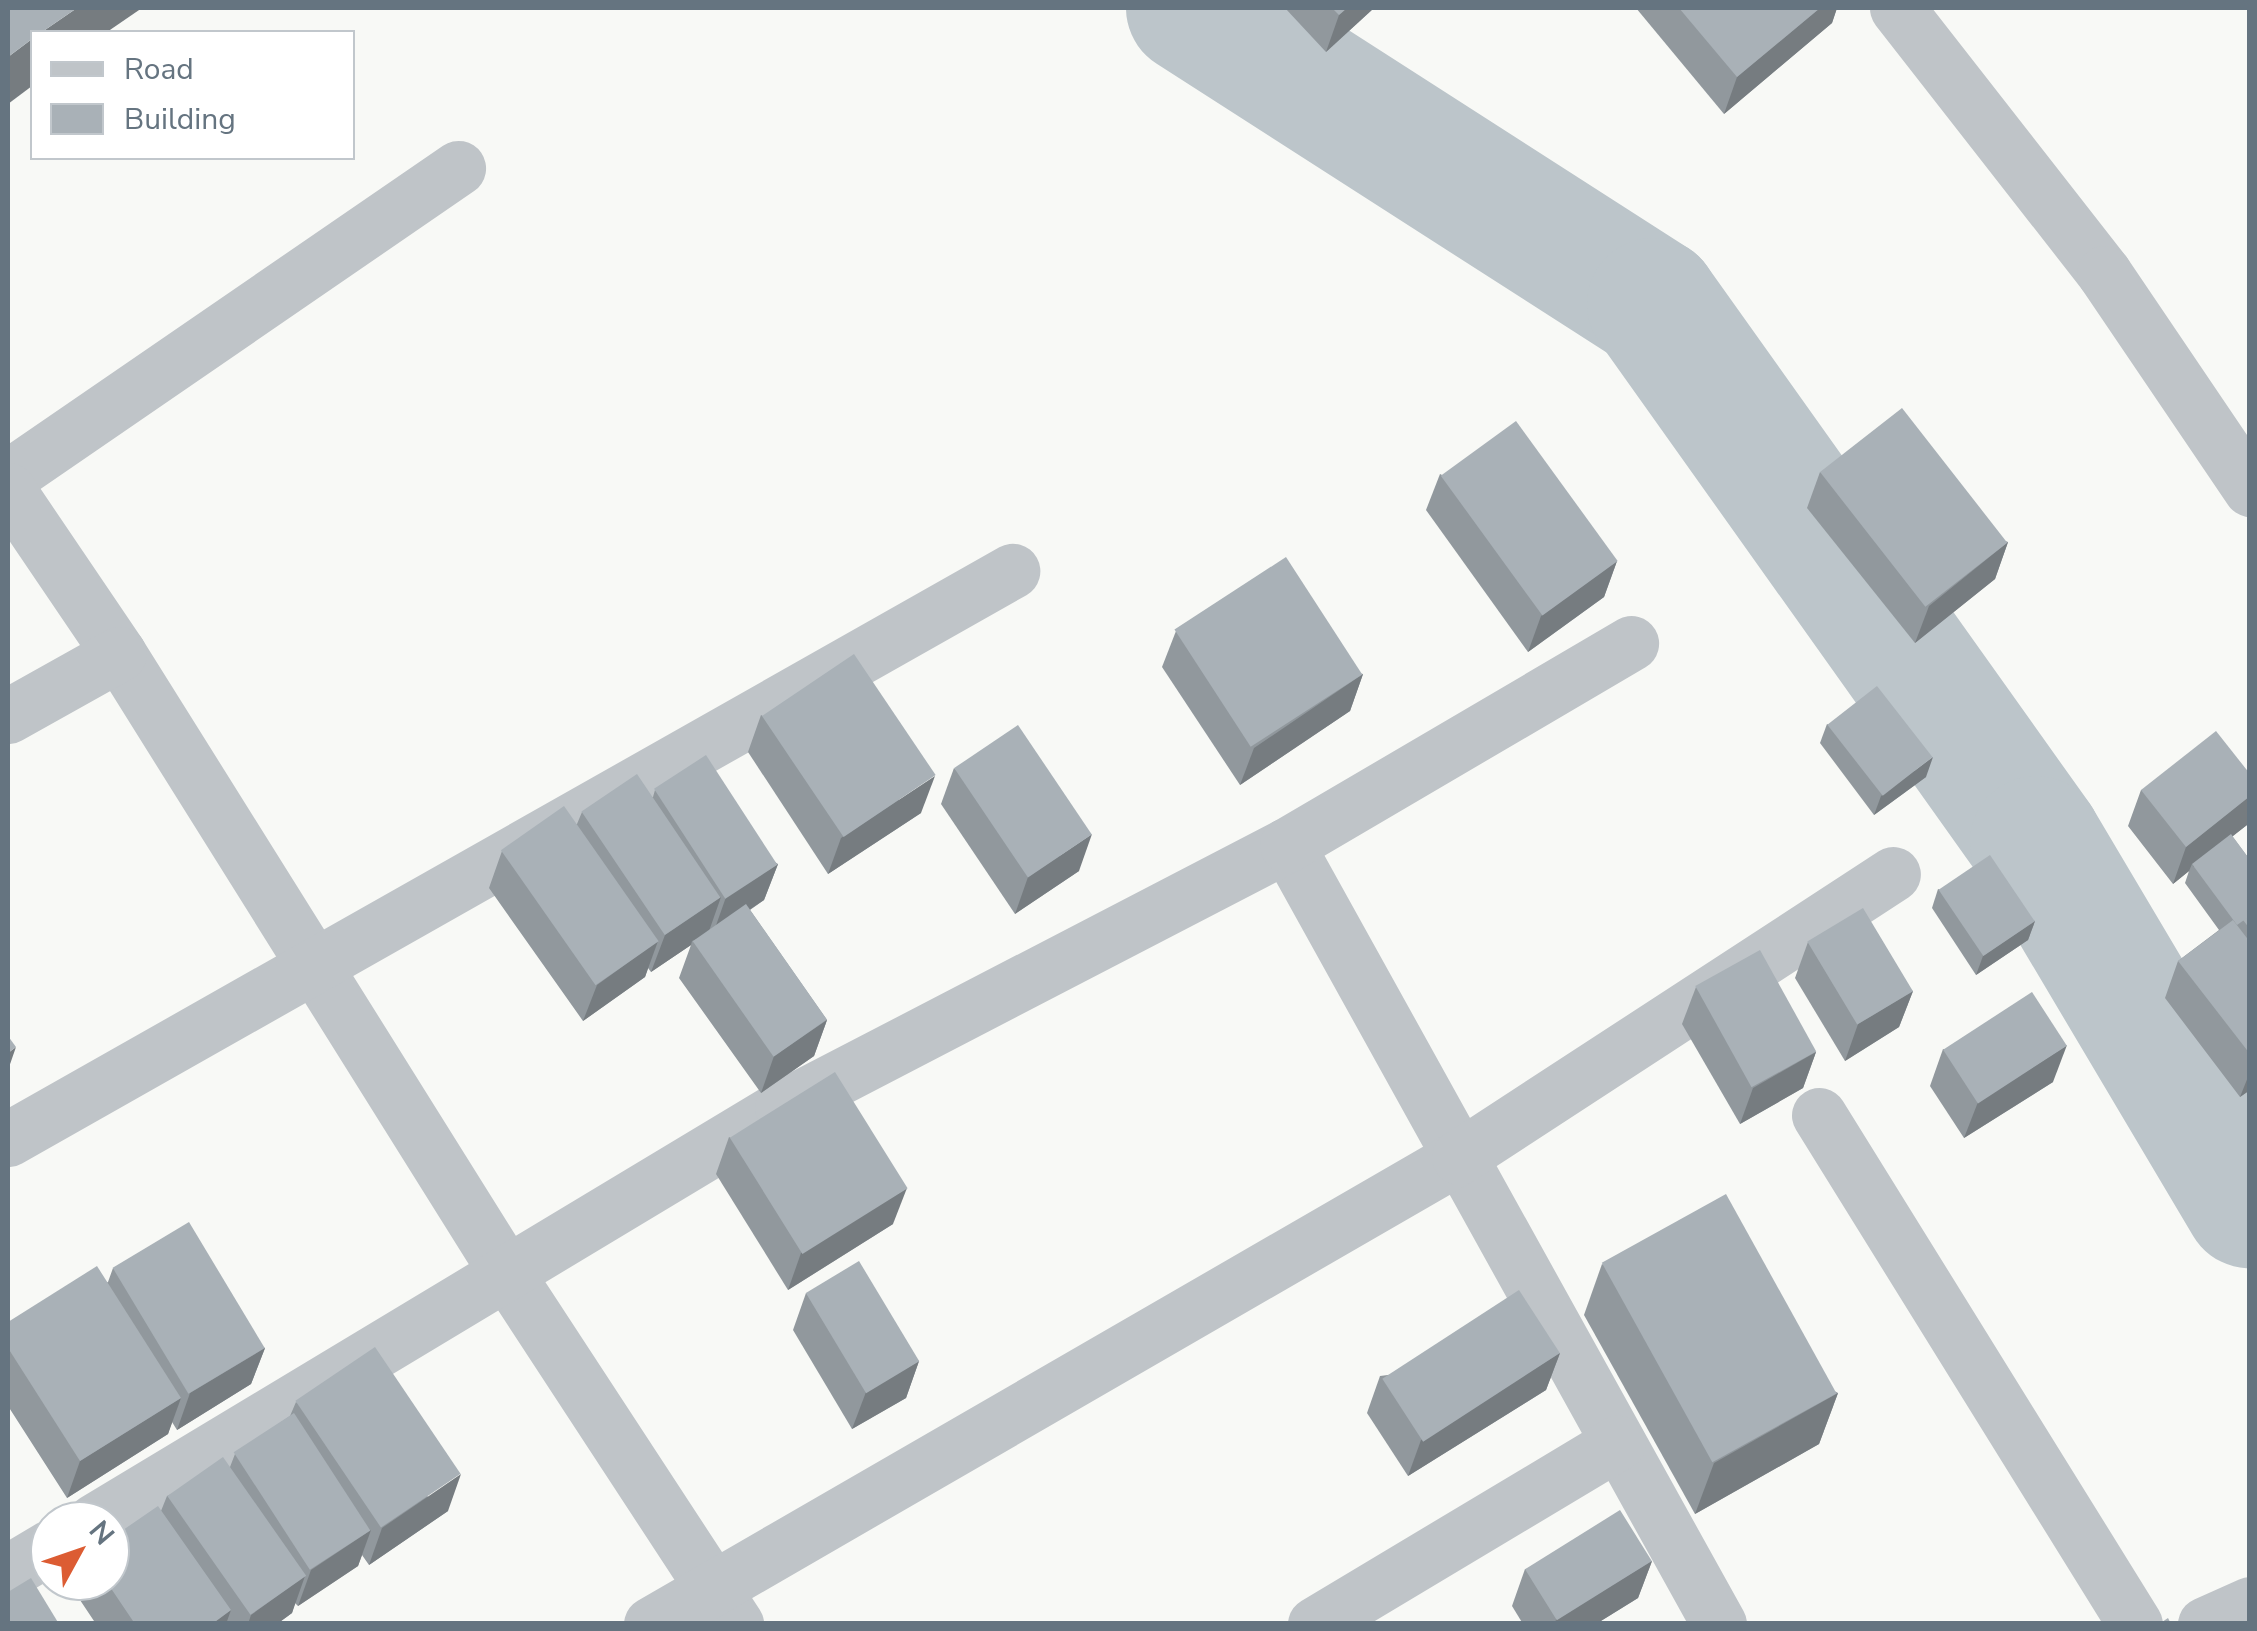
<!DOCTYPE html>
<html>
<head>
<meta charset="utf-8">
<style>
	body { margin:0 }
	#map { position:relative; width:2257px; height:1631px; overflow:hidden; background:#f8f9f6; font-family:"Nunito Sans",sans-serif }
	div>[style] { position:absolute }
	.river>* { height:132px; margin:-66px; padding:0 66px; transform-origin:66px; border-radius:66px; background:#bcc5ca }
	.minor>* { height:55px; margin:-27.5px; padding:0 27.5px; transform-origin:27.5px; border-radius:27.5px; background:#bfc4c8 }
	.wall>* { inset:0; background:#91989d }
	.shaded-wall>* { inset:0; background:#767c80 }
	.building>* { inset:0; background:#a9b1b7; transform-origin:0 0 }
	span { translate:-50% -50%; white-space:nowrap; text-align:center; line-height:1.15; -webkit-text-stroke:10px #fff; paint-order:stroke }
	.frame { position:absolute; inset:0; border:10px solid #657480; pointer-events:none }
	.legend { position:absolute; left:30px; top:30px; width:325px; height:130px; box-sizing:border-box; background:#fff; border:2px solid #c1c7cc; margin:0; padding:12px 18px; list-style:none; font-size:30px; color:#657480 }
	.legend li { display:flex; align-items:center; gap:20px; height:50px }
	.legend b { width:50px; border:2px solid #c1c7cc }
	.north { position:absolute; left:30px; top:1501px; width:100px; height:100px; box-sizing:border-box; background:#fff; border:2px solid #c1c7cc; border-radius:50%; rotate:50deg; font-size:28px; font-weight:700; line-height:40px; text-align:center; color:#657480 }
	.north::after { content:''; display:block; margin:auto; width:35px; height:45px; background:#dc5c33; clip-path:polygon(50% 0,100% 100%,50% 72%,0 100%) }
</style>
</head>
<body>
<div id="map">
	<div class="river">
		<i style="left:1192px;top:8px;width:548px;rotate:32.7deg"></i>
		<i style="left:1653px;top:304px;width:660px;rotate:54.55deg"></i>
		<i style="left:2036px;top:842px;width:419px;rotate:59.3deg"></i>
	</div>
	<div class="minor">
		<i style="left:1897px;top:8px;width:336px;rotate:52deg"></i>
		<i style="left:2104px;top:273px;width:261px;rotate:55.9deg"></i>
		<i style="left:8px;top:477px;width:546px;rotate:-34.48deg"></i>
		<i style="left:8px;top:490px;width:198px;rotate:55.9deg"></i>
		<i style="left:119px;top:654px;width:735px;rotate:57.95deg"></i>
		<i style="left:509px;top:1277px;width:415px;rotate:56.8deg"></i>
		<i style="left:8px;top:716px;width:127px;rotate:-29.2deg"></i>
		<i style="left:1287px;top:845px;width:891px;rotate:60.99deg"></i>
		<i style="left:1819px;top:1115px;width:599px;rotate:58.17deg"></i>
		<i style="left:8px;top:1139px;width:1154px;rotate:-29.5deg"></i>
		<i style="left:94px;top:1521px;width:803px;rotate:-31.04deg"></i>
		<i style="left:782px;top:1107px;width:569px;rotate:-27.42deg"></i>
		<i style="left:1287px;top:845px;width:399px;rotate:-30.4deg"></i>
		<i style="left:8px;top:1572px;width:49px;rotate:-30.8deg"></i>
		<i style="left:651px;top:1624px;width:933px;rotate:-30.03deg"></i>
		<i style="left:1459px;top:1157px;width:518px;rotate:-33.11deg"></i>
		<i style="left:1315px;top:1624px;width:353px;rotate:-30.9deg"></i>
		<i style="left:2205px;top:1624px;width:49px;rotate:-24deg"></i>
	</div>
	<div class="wall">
		<i style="clip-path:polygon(1285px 8px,1374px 8px,1326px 52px)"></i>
		<i style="clip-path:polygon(1636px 8px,1837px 8px,1832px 23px,1724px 114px)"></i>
		<i style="clip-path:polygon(1820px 472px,2008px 542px,1995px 579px,1915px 643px,1807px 508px)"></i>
		<i style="clip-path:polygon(1440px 474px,1617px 561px,1604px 597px,1528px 652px,1426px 510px)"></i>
		<i style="clip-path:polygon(1176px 631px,1363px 674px,1350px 711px,1240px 785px,1162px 667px)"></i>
		<i style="clip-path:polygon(761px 715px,921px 813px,828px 874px,748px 752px)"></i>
		<i style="clip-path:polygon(1827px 724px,1926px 777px,1874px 815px,1820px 743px)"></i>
		<i style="clip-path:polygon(954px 768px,1079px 871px,1015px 914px,941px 804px)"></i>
		<i style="clip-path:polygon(2250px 774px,2250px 818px,2247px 825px,2232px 836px,2250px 860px,2250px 1090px,2240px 1097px,2165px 998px,2178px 961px,2219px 930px,2185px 883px,2189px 871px,2173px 884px,2128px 826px,2141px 790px)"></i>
		<i style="clip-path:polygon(655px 790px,778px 864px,764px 900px,750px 910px,827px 1020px,814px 1056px,761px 1093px,679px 978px,691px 945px,651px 972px,648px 968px,645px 977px,583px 1021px,489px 888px,502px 851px,577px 824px,582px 812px,653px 797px)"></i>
		<i style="clip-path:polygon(1938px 889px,2035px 921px,2028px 940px,1976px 975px,1932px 908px)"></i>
		<i style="clip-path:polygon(1808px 942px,1913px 991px,1899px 1027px,1845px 1061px,1795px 978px)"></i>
		<i style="clip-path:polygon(1696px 987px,1816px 1052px,1803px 1088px,1740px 1124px,1682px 1024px)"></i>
		<i style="clip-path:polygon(1943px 1049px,2053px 1082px,1964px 1138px,1930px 1086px)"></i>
		<i style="clip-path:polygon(729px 1137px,893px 1224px,788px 1290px,716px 1174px)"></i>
		<i style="clip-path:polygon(1602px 1264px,1838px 1393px,1819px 1444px,1695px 1514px,1584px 1315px)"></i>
		<i style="clip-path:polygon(113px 1268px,265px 1348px,251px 1384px,177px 1430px,172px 1422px,168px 1434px,67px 1498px,8px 1406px,8px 1322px,108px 1282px)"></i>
		<i style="clip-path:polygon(806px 1293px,919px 1361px,906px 1398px,852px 1429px,793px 1330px)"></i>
		<i style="clip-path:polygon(1560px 1353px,1546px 1390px,1408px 1476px,1367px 1413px,1380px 1376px)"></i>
		<i style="clip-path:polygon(296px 1402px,448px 1511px,369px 1565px,362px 1555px,358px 1566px,298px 1606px,295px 1603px,292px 1613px,277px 1624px,96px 1624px,74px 1591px,78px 1581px,110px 1581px,161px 1511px,167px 1496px,230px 1467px,235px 1454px,290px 1416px)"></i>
		<i style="clip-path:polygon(1652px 1561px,1638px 1598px,1596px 1624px,1523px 1624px,1512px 1606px,1525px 1569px)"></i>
	</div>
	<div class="shaded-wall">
		<i style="clip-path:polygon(77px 8px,142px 8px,107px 32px,42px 32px)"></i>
		<i style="clip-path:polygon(1347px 8px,1374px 8px,1326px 52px,1339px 15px)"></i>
		<i style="clip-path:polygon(1820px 8px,1837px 8px,1832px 23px,1724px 114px,1737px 77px)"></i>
		<i style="clip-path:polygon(32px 39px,32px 86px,8px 104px,8px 57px)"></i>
		<i style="clip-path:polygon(2008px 542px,1995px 579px,1915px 643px,1929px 606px)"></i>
		<i style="clip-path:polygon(1617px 561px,1604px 597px,1528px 652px,1541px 616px)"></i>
		<i style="clip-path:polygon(1363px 674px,1350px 711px,1240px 785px,1254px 748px)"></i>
		<i style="clip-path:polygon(1933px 757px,1926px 777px,1874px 815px,1881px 796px)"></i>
		<i style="clip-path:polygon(935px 776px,921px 813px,828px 874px,841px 838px)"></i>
		<i style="clip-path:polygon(2250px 796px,2250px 818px,2247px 825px,2194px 867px,2192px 864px,2189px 871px,2173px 884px,2186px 847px)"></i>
		<i style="clip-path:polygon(1092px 834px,1079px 871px,1015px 914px,1028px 877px)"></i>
		<i style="clip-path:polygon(778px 864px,764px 900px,713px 934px,726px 897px)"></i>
		<i style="clip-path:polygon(721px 897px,708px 934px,692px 941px,691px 945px,651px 972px,665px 935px)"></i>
		<i style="clip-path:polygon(2035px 921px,2028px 940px,1976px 975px,1983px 956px)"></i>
		<i style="clip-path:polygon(658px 941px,645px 977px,583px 1021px,597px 985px)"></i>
		<i style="clip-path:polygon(1913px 991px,1899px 1027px,1845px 1061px,1858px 1024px)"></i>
		<i style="clip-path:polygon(827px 1020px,814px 1056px,761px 1093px,774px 1056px)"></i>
		<i style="clip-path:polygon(2067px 1045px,2053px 1082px,1964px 1138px,1978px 1102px)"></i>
		<i style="clip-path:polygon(16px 1047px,8px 1070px,8px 1053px)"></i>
		<i style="clip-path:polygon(1816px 1052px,1803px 1088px,1740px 1124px,1753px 1088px)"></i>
		<i style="clip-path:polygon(2250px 1072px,2250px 1090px,2240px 1097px)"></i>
		<i style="clip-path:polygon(907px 1188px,893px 1224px,788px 1290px,801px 1253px)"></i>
		<i style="clip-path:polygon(265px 1348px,251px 1384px,177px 1430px,190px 1393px)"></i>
		<i style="clip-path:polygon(1560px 1353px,1546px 1390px,1408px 1476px,1421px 1440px)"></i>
		<i style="clip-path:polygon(919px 1361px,906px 1398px,852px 1429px,866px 1392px)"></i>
		<i style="clip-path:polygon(1838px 1393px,1819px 1444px,1695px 1514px,1714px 1463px)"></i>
		<i style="clip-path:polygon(181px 1398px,168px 1434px,67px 1498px,80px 1461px)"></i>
		<i style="clip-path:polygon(461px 1474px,448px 1511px,369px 1565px,382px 1528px)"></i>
		<i style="clip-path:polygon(371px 1530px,358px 1566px,298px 1606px,311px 1570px)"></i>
		<i style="clip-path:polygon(1652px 1561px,1638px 1598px,1596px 1624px,1555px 1624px,1556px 1619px)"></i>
		<i style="clip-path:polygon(305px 1576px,292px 1613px,277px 1624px,248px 1624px,251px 1615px)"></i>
		<i style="clip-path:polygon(231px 1610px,226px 1624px,212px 1624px)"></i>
	</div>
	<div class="building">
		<i style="clip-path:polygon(8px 8px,77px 8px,42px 32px,32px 32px,32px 39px,8px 57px)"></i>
		<i style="clip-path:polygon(1332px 8px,1347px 8px,1339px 15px)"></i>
		<i style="clip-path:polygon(1679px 8px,1820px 8px,1737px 77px)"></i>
		<i style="left:1902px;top:408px;width:171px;height:104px;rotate:52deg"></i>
		<i style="left:1516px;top:421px;width:173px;height:93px;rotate:54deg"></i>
		<i style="left:1286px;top:557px;width:140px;height:133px;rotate:57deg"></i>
		<i style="left:854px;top:654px;width:146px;height:111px;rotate:56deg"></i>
		<i style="left:1877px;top:686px;width:90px;height:63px;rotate:52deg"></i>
		<i style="left:1018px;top:725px;width:132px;height:77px;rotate:56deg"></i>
		<i style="clip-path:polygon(2216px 731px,2250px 774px,2250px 796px,2186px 847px,2141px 790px)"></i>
		<i style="left:706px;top:755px;width:131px;height:62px;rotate:57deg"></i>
		<i style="left:637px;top:774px;width:149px;height:67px;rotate:56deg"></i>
		<i style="left:564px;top:806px;width:165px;height:77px;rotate:55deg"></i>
		<i style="clip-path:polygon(2231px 834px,2250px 860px,2250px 916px,2237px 925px,2192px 864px)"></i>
		<i style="left:1990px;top:855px;width:80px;height:62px;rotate:56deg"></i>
		<i style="left:746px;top:904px;width:141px;height:65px;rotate:55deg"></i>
		<i style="left:1863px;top:908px;width:97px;height:65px;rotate:59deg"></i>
		<i style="clip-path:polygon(2250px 916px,2250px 929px,2243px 920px)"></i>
		<i style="clip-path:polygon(2233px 920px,2250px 942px,2250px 1054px,2178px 961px)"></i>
		<i style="left:1760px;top:950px;width:116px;height:74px;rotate:61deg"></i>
		<i style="left:2032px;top:992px;width:64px;height:106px;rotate:57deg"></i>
		<i style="clip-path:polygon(8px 1036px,16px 1047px,8px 1053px)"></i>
		<i style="left:835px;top:1072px;width:137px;height:124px;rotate:58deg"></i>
		<i style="left:1726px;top:1194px;width:228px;height:142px;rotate:61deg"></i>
		<i style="left:189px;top:1222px;width:147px;height:89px;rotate:59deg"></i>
		<i style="left:859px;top:1261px;width:117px;height:62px;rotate:59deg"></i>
		<i style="clip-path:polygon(97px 1266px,181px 1398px,80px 1461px,8px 1348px,8px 1322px)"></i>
		<i style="left:1519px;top:1290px;width:75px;height:163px;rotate:57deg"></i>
		<i style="left:375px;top:1347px;width:153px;height:96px;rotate:56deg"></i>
		<i style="left:294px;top:1413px;width:140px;height:72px;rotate:57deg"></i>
		<i style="left:223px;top:1457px;width:145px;height:68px;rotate:55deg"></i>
		<i style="clip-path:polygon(158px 1506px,231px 1610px,212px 1624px,135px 1624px,106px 1581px,110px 1581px,110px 1539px)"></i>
		<i style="left:1620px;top:1510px;width:60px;height:112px;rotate:58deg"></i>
		<i style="clip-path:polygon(31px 1578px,59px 1624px,8px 1624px,8px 1592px)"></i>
		<i style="clip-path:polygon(2168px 1618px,2171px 1624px,2159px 1624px)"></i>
	</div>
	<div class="frame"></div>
	<ul class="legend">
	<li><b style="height:12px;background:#bfc4c8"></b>Road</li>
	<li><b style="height:28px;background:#a9b1b7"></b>Building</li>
	</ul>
	<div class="north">N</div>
</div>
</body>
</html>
